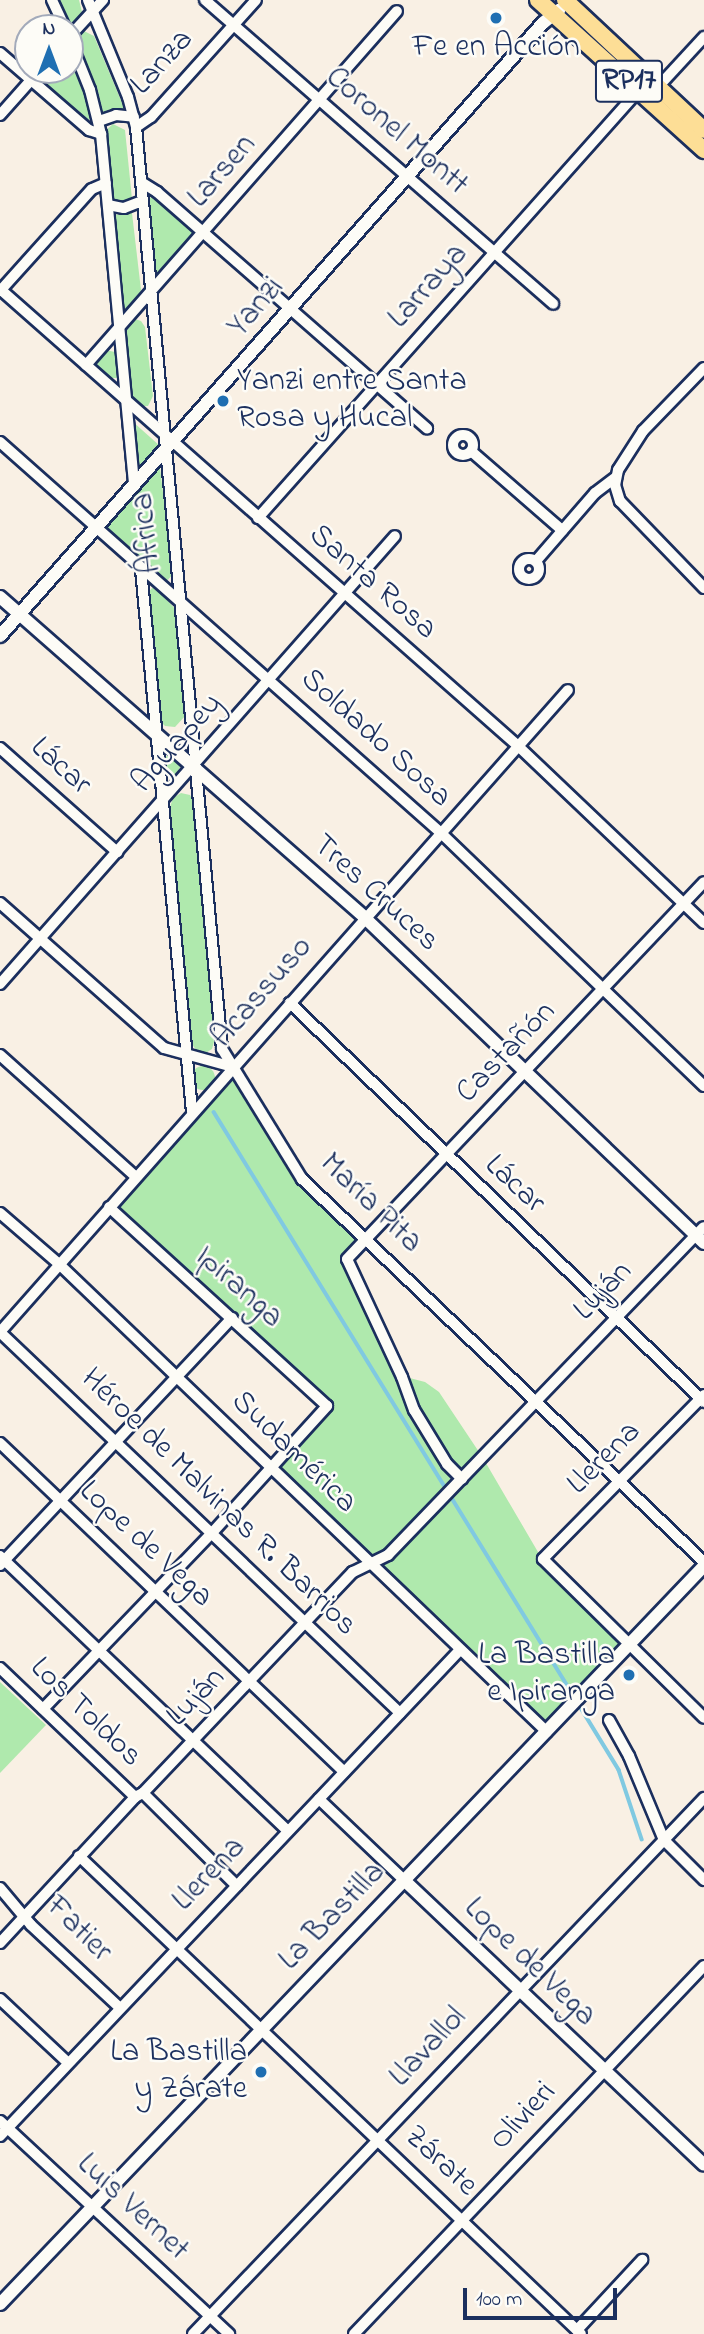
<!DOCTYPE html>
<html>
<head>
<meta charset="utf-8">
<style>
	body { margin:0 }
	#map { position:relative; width:704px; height:2334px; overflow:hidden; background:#f9f0e4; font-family:"Indie Flower",sans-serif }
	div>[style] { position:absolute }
	.green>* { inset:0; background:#afe9ad }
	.round { border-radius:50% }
	.stream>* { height:3.5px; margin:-1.75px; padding:0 1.75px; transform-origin:1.75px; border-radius:1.75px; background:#80c9e1 }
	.roads { filter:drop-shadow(2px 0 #1b2f5e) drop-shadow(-2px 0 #1b2f5e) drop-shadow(0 2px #1b2f5e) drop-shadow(0 -2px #1b2f5e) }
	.minor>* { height:10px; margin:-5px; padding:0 5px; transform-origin:5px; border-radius:5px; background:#fdfcf7 }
	.minor>.ring { margin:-5px; padding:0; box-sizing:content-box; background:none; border:10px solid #fdfcf7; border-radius:50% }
	.tertiary>* { height:12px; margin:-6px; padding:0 6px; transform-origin:6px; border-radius:6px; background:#fdfcf7 }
	.primary>* { height:16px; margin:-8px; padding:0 8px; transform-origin:8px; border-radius:8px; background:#fdde96 }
	.dots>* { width:19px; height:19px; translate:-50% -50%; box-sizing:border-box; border:4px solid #fdfcf7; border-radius:50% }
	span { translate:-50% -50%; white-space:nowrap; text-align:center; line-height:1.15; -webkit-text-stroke:5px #fdfcf7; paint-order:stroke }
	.shield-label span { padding:2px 5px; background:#fdfcf7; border:2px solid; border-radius:5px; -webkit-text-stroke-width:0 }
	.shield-label { font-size:30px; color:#1b2f5e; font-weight:700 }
	.poi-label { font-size:32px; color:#1b2f5e }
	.left { translate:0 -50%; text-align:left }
	.right { translate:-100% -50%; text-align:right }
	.street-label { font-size:32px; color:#1b2f5e }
	.north { position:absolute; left:14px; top:14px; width:70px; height:70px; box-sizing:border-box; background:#fdfcf7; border:2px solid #a3aaba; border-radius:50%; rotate:0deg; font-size:19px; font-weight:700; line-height:28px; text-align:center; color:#1b2f5e }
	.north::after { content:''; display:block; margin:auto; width:24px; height:32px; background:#1f6fb2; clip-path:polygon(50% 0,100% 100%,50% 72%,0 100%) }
	.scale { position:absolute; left:463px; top:2288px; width:154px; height:32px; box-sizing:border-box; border:4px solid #1b2f5e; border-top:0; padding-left:9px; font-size:21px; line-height:24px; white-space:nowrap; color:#1b2f5e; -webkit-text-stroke:5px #fdfcf7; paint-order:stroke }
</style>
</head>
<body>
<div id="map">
	<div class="green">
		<i style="clip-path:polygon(55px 0,79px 0,83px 16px,74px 25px,67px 24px)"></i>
		<i style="clip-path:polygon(84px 31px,94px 36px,125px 110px,103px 113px,97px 88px,75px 45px,76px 39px)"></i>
		<i style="clip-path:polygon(70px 60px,93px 109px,94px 120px,80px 119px,39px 79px,46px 70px,70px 70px)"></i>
		<i style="clip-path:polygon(113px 124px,125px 130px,132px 199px,125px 204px,112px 201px,105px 131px)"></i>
		<i style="clip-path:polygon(155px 197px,196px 231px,156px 277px,153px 277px,148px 198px)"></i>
		<i style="clip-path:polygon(132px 213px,141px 290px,138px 300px,125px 309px,121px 307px,113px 215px)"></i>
		<i style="clip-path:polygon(135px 319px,141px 321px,145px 327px,153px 396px,148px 406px,142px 406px,130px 399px,125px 333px)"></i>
		<i style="clip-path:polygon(105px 350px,115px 352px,117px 378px,110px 378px,96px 366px)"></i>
		<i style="clip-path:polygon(132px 421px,160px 446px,137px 471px)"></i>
		<i style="clip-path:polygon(160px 468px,173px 574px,166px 582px,105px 531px,107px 525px)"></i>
		<i style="clip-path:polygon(152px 588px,156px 588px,177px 611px,186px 715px,175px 727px,165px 726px,158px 719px,148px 593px)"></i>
		<i style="clip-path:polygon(169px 755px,182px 765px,174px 776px,165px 770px,164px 758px)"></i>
		<i style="clip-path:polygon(181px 793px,190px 795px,195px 805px,215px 1038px,212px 1049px,204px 1054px,198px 1053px,192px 1044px,169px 810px,173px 798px)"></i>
		<i class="round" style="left:191px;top:1066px;width:24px;height:24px"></i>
		<i style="clip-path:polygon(233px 1067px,296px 1170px,368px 1239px,347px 1260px,402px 1376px,425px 1382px,439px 1392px,483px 1458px,538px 1552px,629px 1646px,547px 1732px,271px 1468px,324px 1411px,109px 1207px)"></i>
		<i style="clip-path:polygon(0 1682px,46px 1725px,0 1773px)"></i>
	</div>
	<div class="stream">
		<i style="left:214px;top:1112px;width:686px;rotate:58.35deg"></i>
		<i style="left:578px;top:1703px;width:79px;rotate:58.5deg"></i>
		<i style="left:619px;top:1770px;width:73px;rotate:71.6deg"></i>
	</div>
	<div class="roads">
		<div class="minor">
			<i style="left:52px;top:0;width:31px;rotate:65deg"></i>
			<i style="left:88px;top:0;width:105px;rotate:67.6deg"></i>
			<i style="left:128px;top:97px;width:31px;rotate:75deg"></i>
			<i style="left:136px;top:127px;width:926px;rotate:84.67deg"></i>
			<i style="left:222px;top:1049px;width:153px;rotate:58.4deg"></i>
			<i style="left:302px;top:1179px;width:555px;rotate:43.61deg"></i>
			<i style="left:205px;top:0;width:462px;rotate:41.1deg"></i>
			<i style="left:70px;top:36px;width:49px;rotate:-47.5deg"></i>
			<i style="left:70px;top:40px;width:54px;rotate:68.2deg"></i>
			<i style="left:90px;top:90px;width:45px;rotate:76deg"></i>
			<i style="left:101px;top:134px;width:354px;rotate:84.6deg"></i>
			<i style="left:0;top:53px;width:118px;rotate:40.9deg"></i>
			<i style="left:89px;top:130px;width:13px;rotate:18deg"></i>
			<i style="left:658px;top:87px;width:68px;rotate:-47.4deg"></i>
			<i style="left:0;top:115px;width:60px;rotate:-48.4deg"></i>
			<i style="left:99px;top:121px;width:18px;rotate:-19deg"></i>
			<i style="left:116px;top:115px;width:18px;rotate:6deg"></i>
			<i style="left:136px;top:127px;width:18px;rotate:-34deg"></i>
			<i style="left:151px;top:117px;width:157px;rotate:-48.1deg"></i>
			<i style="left:141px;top:182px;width:19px;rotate:32deg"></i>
			<i style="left:157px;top:192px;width:359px;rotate:41.2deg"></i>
			<i style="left:108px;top:205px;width:16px;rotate:11deg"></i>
			<i style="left:124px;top:208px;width:19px;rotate:-21deg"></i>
			<i style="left:0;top:289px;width:689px;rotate:41.41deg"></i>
			<i style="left:517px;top:745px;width:258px;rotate:43.6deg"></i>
			<i style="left:0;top:291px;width:137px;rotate:-48deg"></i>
			<i style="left:92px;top:189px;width:15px;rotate:-23deg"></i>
			<i style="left:86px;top:365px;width:471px;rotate:-48.7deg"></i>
			<i style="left:704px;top:368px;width:88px;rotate:134.1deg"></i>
			<i style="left:643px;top:431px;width:46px;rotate:122.7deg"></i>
			<i style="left:618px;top:470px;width:15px;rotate:101deg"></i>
			<i style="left:615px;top:485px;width:17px;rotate:73deg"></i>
			<i style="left:620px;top:501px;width:121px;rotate:46deg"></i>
			<i class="ring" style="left:453px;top:435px;width:10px;height:10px"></i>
			<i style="left:0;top:442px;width:589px;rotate:41.56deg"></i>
			<i style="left:441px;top:833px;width:365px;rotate:43.9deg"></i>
			<i style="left:471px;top:451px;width:121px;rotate:41deg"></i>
			<i style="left:258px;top:518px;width:573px;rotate:-48.32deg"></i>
			<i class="ring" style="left:519px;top:559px;width:10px;height:10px"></i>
			<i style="left:536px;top:561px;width:90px;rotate:-49.1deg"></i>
			<i style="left:595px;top:493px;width:26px;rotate:-37deg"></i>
			<i style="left:141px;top:569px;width:545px;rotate:84.63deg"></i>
			<i style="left:0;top:748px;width:157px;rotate:41.6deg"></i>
			<i style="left:0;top:903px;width:219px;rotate:41.5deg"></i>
			<i style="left:164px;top:1048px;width:72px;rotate:15.4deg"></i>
			<i style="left:0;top:984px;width:597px;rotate:-48.6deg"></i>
			<i style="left:290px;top:1003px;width:575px;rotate:43.94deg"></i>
			<i style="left:0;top:1055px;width:181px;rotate:41.9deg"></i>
			<i style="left:0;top:1213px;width:78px;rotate:40.8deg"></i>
			<i style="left:59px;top:1264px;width:676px;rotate:43.8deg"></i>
			<i style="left:704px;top:1395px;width:230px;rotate:134.5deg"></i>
			<i style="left:543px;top:1559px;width:226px;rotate:44.6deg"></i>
			<i style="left:0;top:1443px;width:476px;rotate:43.7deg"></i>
			<i style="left:462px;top:1479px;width:21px;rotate:-135deg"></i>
			<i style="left:447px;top:1464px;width:63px;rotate:-121.4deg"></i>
			<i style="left:414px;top:1410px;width:35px;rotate:-110deg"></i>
			<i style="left:402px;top:1377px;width:130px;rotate:-115deg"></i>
			<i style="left:347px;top:1259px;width:519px;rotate:-46.56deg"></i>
			<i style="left:0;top:1556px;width:398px;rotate:43.7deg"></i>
			<i style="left:0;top:1565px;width:339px;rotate:-46.8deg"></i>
			<i style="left:0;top:1668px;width:187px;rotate:43.7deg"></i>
			<i style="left:43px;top:1709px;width:243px;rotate:-46.2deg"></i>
			<i style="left:211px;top:1534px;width:173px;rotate:-47.8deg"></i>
			<i style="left:327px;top:1406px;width:295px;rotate:-137.6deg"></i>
			<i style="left:400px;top:1713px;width:552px;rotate:-136.39deg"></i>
			<i style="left:0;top:1332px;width:857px;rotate:-48.5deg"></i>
			<i style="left:609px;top:1720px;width:41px;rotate:60.9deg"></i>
			<i style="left:629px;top:1756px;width:91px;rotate:67.4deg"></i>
			<i style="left:664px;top:1840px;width:57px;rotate:45deg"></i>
			<i style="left:143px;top:1793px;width:132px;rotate:44.7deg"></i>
			<i style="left:319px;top:1799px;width:119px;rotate:43.6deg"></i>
			<i style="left:79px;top:1856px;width:693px;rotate:43.6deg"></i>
			<i style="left:0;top:1888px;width:48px;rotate:50deg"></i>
			<i style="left:31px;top:1925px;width:122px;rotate:43deg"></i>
			<i style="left:0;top:1943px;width:199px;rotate:-47.2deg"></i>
			<i style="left:135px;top:1797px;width:9px;rotate:-27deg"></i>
			<i style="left:143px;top:1793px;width:305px;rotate:-46.5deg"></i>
			<i style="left:353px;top:1572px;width:39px;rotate:-26deg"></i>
			<i style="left:388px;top:1555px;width:455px;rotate:-46.1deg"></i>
			<i style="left:0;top:1999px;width:92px;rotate:43.2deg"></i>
			<i style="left:0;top:2121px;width:313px;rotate:42.9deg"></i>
			<i style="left:0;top:2136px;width:668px;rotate:-46.58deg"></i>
			<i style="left:577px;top:2330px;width:96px;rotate:-47.1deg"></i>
			<i style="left:193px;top:2334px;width:741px;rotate:-46.37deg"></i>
			<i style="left:354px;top:2334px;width:508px;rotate:-46.44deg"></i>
		</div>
		<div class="tertiary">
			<i style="left:0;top:597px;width:485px;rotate:41.3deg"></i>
			<i style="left:364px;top:917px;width:471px;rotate:43.8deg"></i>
			<i style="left:0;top:636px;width:819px;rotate:-48.47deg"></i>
			<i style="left:543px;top:23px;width:21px;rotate:-39deg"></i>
			<i style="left:405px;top:1881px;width:412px;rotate:43.5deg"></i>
			<i style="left:0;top:2304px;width:1020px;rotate:-46.35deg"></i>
		</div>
		<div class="primary">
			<i style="left:538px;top:0;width:224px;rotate:42.1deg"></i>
			<i style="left:565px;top:0;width:190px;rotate:43.1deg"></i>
		</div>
	</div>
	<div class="dots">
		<i style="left:496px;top:18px;background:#1f6fb2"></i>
		<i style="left:223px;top:401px;background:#1f6fb2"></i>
		<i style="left:629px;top:1675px;background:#1f6fb2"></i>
		<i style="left:261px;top:2072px;background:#1f6fb2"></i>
	</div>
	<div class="shield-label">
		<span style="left:629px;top:81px">RP17</span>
	</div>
	<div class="poi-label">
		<span style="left:496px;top:48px">Fe en Acción</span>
		<span class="left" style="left:237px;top:401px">Yanzi entre Santa<br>Rosa y Hucal</span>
		<span class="right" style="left:615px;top:1675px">La Bastilla<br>e Ipiranga</span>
		<span class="right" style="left:247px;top:2072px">La Bastilla<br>y Zárate</span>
	</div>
	<div class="street-label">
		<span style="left:163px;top:63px;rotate:-48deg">Lanza</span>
		<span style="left:396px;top:132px;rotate:41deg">Coronel Montt</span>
		<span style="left:223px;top:172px;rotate:-49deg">Larsen</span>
		<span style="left:429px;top:287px;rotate:-48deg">Larraya</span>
		<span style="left:257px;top:308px;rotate:-49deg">Yanzi</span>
		<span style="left:148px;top:533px;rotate:-96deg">África</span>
		<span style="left:372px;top:583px;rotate:41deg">Santa Rosa</span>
		<span style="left:375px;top:739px;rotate:42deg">Soldado Sosa</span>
		<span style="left:178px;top:744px;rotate:-49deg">Aguapey</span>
		<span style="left:60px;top:767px;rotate:42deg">Lácar</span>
		<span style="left:375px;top:894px;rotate:42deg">Tres Cruces</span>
		<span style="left:263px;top:993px;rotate:-49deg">Acassuso</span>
		<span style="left:507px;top:1053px;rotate:-46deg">Castañón</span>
		<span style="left:514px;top:1185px;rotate:43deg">Lácar</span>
		<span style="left:370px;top:1204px;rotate:44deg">María Pita</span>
		<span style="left:238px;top:1288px;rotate:42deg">Ipiranga</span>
		<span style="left:604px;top:1292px;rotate:-46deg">Luján</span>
		<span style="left:293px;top:1453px;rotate:44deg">Sudamérica</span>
		<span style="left:605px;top:1459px;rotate:-45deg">Llerena</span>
		<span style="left:218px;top:1503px;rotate:44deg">Héroe de Malvinas R. Barrios</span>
		<span style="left:145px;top:1545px;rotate:43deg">Lope de Vega</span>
		<span style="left:197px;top:1698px;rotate:-46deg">Luján</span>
		<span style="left:85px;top:1713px;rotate:44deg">Los Toldos</span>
		<span style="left:210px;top:1875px;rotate:-46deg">Llerena</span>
		<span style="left:333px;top:1917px;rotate:-46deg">La Bastilla</span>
		<span style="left:78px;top:1930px;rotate:45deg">Fatier</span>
		<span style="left:529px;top:1963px;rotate:44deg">Lope de Vega</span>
		<span style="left:429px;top:2048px;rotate:-47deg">Llavallol</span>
		<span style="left:524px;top:2117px;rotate:-47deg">Olivieri</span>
		<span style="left:440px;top:2162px;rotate:43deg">Zárate</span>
		<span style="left:132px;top:2208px;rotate:43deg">Luis Vernet</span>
	</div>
	<div class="north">N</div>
	<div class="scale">100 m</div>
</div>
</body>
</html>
